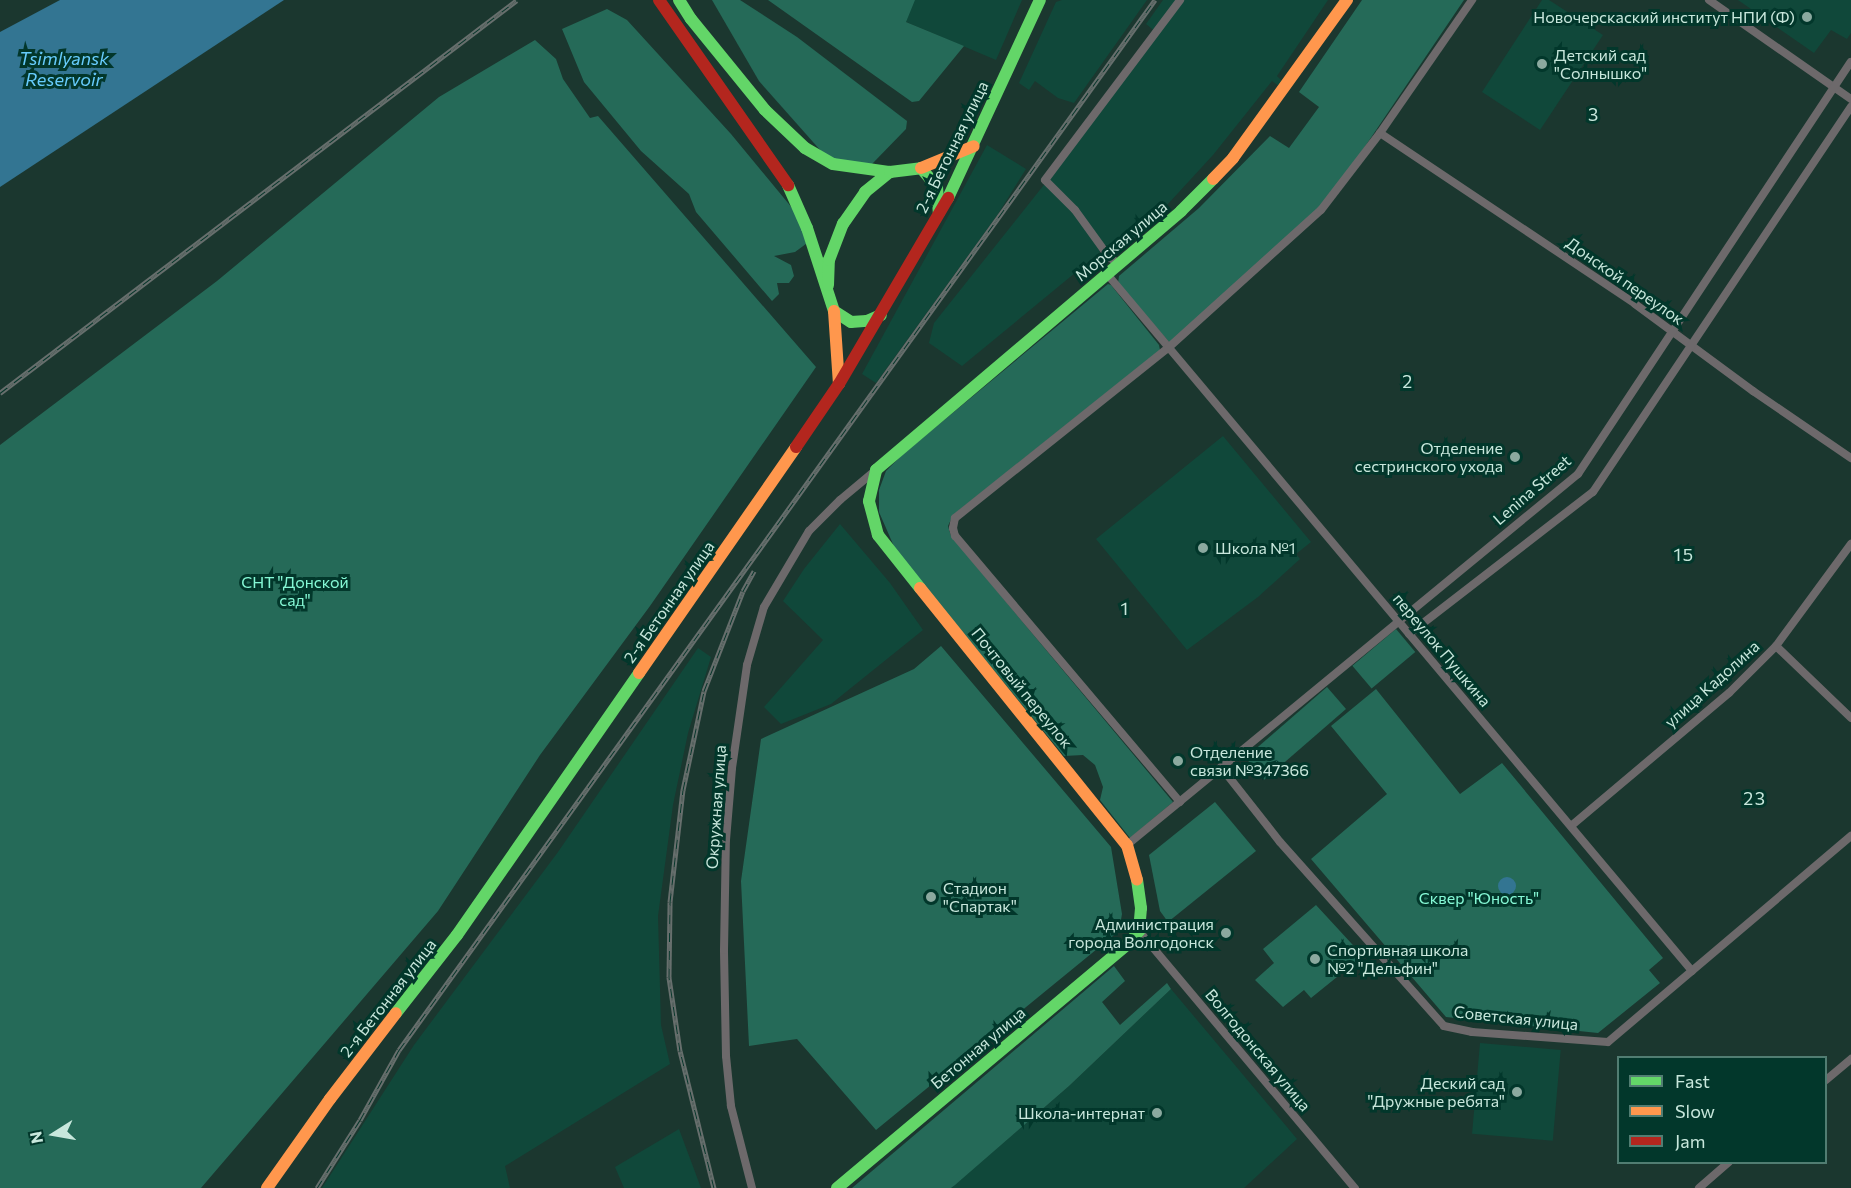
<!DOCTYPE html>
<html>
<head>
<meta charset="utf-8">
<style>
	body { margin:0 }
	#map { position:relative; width:1851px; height:1188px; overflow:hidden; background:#1b372f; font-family:Commissioner,sans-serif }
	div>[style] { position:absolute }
	.built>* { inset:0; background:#10483a; transform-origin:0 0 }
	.green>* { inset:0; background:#256a58; transform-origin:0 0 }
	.water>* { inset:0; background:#337592 }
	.round { border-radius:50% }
	.street>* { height:8px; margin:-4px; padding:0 4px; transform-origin:4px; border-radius:4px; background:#6d696b }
	.fast>* { height:12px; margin:-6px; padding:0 6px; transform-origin:6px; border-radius:6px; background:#63d668 }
	.slow>* { height:12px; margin:-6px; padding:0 6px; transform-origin:6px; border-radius:6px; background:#ff974d }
	.jam>* { height:12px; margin:-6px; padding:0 6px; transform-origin:6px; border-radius:6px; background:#b3261e }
	.rail>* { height:5px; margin-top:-2.5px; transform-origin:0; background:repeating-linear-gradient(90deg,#02372b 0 9px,#676f6d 0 18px); box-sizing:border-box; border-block:2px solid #676f6d }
	.dots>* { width:16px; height:16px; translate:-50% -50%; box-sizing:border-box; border:3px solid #02372b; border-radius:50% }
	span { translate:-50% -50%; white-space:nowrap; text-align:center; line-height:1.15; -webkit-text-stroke:6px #02372b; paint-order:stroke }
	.poi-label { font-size:16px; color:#c8e7dc }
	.right { translate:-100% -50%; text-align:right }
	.left { translate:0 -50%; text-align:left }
	.street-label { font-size:16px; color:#c8e7dc }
	.park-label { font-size:16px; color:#85f8d5 }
	.water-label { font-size:18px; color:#67ccfd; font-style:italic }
	.neighbourhood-label { font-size:18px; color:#c8e7dc; letter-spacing:1.5px }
	.legend { position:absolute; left:1617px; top:1056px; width:210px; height:108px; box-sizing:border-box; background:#02372b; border:2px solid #517d72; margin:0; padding:8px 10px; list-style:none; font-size:18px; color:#c8e7dc }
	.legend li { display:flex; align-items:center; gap:12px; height:30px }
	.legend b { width:30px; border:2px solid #517d72 }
	.north { position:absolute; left:24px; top:1104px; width:60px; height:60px; -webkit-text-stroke:4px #02372b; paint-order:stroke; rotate:259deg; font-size:16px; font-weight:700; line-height:24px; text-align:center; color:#c8e7dc }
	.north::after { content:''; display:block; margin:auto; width:21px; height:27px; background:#c8e7dc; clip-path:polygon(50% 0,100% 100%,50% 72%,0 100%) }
</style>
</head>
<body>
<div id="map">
	<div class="built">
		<i style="clip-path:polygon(913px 0,1022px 0,996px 60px,904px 21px)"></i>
		<i style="clip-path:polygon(1062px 0,1147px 0,1074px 103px,1058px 98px,1035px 81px,1029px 90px,1019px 83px,1056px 2px)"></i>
		<i style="clip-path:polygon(1163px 0,1328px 0,1277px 76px,1282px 81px,1279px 86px,1272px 81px,1213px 155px,1145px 229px,1118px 252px,1109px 245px,962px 366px,929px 343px,934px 323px,1043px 186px,1157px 33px,1146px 24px)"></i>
		<i style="clip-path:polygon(1542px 0,1549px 0,1603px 35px,1540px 130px,1482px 92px)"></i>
		<i style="clip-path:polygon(1738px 0,1851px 0,1851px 33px,1847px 39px,1831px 30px,1814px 53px)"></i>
		<i style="clip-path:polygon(987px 145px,1026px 169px,998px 214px,876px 383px,862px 374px)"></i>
		<i style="clip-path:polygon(1223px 436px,1311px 542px,1296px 554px,1300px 559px,1258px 597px,1187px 650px,1096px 539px)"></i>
		<i style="clip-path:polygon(840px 524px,890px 583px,923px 630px,831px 704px,781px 724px,764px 707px,823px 640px,783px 601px,804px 569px)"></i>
		<i style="clip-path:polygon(698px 648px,711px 657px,688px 733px,673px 805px,658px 916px,661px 1025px,670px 1064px,505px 1166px,510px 1188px,322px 1188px,414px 1045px,558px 852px)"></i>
		<i style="clip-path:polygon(1171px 989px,1297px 1139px,1244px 1188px,951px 1188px,1069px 1086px)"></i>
		<i style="left:1480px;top:1043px;width:81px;height:91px;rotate:5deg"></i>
		<i style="clip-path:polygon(679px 1129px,701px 1188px,624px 1188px,615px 1167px)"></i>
	</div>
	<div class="green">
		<i style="clip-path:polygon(712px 0,740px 0,797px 37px,907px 121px,906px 129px,872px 164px,850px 172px,821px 151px,759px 81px)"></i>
		<i style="clip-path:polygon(768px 0,915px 0,906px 22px,964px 46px,919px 101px,912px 102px)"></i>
		<i style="clip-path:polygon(1362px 0,1464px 0,1320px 213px,1170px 343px,1118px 283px,1119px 276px,1199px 208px,1270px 136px,1289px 148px,1319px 107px,1299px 92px)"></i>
		<i style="clip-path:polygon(607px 9px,627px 20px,731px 134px,807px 226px,810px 241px,795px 252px,774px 256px,791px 265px,794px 276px,789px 283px,777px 283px,779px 294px,772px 301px,696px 212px,689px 194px,641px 151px,584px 82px,562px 29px)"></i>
		<i style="clip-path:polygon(535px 40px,556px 59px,563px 79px,590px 118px,598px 116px,816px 367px,650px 606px,540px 755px,438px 911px,201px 1188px,0 1188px,0 445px,217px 281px,439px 97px)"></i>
		<i style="clip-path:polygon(1108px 284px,1111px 285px,1159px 345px,1160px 350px,953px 515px,948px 526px,951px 536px,1173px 802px,1130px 838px,1100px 800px,1103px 787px,1095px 765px,1083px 755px,1064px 756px,896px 551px,879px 512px,879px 490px,886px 471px,902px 455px)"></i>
		<i style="left:1396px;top:629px;width:30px;height:57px;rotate:50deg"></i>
		<i style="clip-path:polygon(941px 646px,1111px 847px,1122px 914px,1119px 931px,876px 1130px,797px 1039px,749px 1046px,741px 881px,761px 739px,914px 669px)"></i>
		<i style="left:1327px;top:687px;width:29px;height:108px;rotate:49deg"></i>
		<i style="clip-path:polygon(1376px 689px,1460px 794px,1502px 763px,1663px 958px,1649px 970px,1660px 983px,1598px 1033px,1446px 1017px,1311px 859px,1387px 794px,1331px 726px)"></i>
		<i style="clip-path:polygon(1215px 802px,1256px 851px,1168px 922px,1160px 911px,1149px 855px)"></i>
		<i style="clip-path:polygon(1316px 905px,1363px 956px,1311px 998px,1304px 990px,1283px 1007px,1255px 980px,1274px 963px,1263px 949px)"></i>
		<i style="clip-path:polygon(1114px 966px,1125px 981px,1102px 1002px,1120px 1025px,1167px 983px,1171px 989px,1069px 1086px,955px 1185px,951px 1188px,852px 1188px)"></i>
	</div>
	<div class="water">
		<i style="clip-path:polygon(60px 0,284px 0,0 187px,0 32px)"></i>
		<i class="round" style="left:1498px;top:877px;width:18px;height:18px"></i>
	</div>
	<div class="street">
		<i style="left:1709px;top:0;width:173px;rotate:34.9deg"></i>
		<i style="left:1380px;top:133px;width:307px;rotate:33.8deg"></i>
		<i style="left:1635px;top:304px;width:147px;rotate:36.4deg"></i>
		<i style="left:1753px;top:391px;width:119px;rotate:34.4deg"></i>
		<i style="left:1119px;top:264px;width:12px;rotate:-145deg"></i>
		<i style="left:1109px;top:257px;width:58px;rotate:-125.9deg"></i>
		<i style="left:1075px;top:210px;width:42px;rotate:-135deg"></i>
		<i style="left:1045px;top:180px;width:225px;rotate:-53.1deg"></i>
		<i style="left:1107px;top:274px;width:910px;rotate:49.99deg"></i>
		<i style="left:1409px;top:634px;width:232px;rotate:-37.7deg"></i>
		<i style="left:1593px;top:492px;width:464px;rotate:-56.2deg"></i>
		<i style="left:1776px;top:646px;width:104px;rotate:43.8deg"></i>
		<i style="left:1221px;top:767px;width:95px;rotate:51.8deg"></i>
		<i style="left:1280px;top:842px;width:246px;rotate:48.3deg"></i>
		<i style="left:1444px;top:1026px;width:29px;rotate:12deg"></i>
		<i style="left:1472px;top:1032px;width:136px;rotate:4.2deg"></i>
		<i style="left:1608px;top:1042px;width:319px;rotate:-40.3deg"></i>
		<i style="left:1180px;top:802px;width:348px;rotate:-130.2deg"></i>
		<i style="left:955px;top:536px;width:8px;rotate:-104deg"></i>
		<i style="left:953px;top:528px;width:10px;rotate:-79deg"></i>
		<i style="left:955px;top:518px;width:271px;rotate:-38.6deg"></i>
		<i style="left:1167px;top:349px;width:207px;rotate:-42.1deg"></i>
		<i style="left:1321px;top:210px;width:97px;rotate:-52.5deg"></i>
		<i style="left:1380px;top:133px;width:162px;rotate:-55.3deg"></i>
		<i style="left:1571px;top:826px;width:207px;rotate:-40.1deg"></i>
		<i style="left:1729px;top:693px;width:66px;rotate:-45deg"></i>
		<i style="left:1776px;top:646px;width:127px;rotate:-53.7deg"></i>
		<i style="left:1127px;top:845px;width:584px;rotate:-39.44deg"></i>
		<i style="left:1578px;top:474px;width:494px;rotate:-56.5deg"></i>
		<i style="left:1139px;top:931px;width:336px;rotate:50deg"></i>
		<i style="left:1826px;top:1080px;width:33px;rotate:-40deg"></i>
		<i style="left:752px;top:1188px;width:85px;rotate:-104.4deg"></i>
		<i style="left:731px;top:1106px;width:50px;rotate:-95.7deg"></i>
		<i style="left:726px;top:1056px;width:106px;rotate:-91.1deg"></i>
		<i style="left:724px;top:950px;width:110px;rotate:-89deg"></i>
		<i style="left:726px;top:840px;width:72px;rotate:-85.2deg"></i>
		<i style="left:732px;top:768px;width:104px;rotate:-81.7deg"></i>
		<i style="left:747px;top:665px;width:60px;rotate:-73.7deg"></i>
		<i style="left:764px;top:607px;width:88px;rotate:-59.4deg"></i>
		<i style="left:809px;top:531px;width:44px;rotate:-45deg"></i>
		<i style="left:840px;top:500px;width:47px;rotate:-39.8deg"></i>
		<i style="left:1699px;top:1188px;width:40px;rotate:-41deg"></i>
	</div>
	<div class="fast">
		<i style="left:679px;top:0;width:22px;rotate:58deg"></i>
		<i style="left:691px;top:19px;width:117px;rotate:50.9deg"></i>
		<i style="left:765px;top:110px;width:55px;rotate:43.5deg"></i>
		<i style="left:805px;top:148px;width:32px;rotate:30deg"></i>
		<i style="left:833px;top:164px;width:58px;rotate:8deg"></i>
		<i style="left:788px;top:185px;width:47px;rotate:66.2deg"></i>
		<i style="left:807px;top:228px;width:87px;rotate:72deg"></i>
		<i style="left:834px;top:311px;width:20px;rotate:33deg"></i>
		<i style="left:851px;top:322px;width:16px;rotate:-4deg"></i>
		<i style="left:867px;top:321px;width:15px;rotate:-23deg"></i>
		<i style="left:948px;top:198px;width:218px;rotate:-65.1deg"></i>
		<i style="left:828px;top:285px;width:25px;rotate:-88deg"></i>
		<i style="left:829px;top:260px;width:39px;rotate:-69deg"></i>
		<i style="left:843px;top:224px;width:39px;rotate:-55deg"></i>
		<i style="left:865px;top:192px;width:32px;rotate:-39deg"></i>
		<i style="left:890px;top:172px;width:31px;rotate:-7deg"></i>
		<i style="left:921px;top:168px;width:25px;rotate:50deg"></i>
		<i style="left:937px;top:187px;width:26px;rotate:86deg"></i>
		<i style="left:920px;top:588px;width:68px;rotate:-128.4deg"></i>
		<i style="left:878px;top:535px;width:35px;rotate:-105deg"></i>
		<i style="left:869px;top:501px;width:32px;rotate:-77deg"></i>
		<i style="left:876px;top:470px;width:400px;rotate:-40.3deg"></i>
		<i style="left:1181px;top:211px;width:45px;rotate:-45deg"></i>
		<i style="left:396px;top:1013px;width:99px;rotate:-52deg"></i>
		<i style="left:457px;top:935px;width:319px;rotate:-55.2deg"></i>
		<i style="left:837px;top:1188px;width:381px;rotate:-40deg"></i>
		<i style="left:1129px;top:943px;width:16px;rotate:-50deg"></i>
		<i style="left:1139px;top:931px;width:23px;rotate:-85deg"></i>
		<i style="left:1141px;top:908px;width:28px;rotate:-98deg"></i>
	</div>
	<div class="slow">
		<i style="left:921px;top:168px;width:57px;rotate:-22.5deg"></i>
		<i style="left:1213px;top:179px;width:29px;rotate:-46deg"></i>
		<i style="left:1233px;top:158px;width:195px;rotate:-54.2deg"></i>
		<i style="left:834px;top:311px;width:73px;rotate:86.1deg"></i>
		<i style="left:920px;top:588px;width:330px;rotate:51.2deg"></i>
		<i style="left:1127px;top:845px;width:36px;rotate:74deg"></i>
		<i style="left:639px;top:673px;width:275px;rotate:-55.2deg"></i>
		<i style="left:267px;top:1188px;width:109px;rotate:-54.7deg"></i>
		<i style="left:330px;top:1099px;width:108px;rotate:-52.5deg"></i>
	</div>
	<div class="jam">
		<i style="left:659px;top:0;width:226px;rotate:55.1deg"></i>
		<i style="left:796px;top:447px;width:76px;rotate:-55.7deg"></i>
		<i style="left:839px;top:384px;width:216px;rotate:-59.6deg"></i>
	</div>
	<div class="rail">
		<i style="left:0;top:393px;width:649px;rotate:-37.24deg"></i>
		<i style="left:317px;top:1188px;width:80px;rotate:-57.7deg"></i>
		<i style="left:360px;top:1120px;width:80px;rotate:-60.9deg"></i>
		<i style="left:399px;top:1050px;width:1294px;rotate:-54.25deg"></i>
		<i style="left:714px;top:1188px;width:141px;rotate:-103.9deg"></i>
		<i style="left:680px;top:1051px;width:75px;rotate:-98.5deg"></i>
		<i style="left:669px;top:977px;width:75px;rotate:-89.2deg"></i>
		<i style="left:670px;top:902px;width:113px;rotate:-83.4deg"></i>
		<i style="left:683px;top:790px;width:101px;rotate:-78deg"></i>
		<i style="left:704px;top:691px;width:107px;rotate:-68.7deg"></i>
		<i style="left:743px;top:591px;width:23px;rotate:-61deg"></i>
	</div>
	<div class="dots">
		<i style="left:1807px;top:17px;background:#8ba99f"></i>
		<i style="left:1542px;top:64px;background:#8ba99f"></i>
		<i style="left:1515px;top:457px;background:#8ba99f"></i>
		<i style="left:1203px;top:548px;background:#8ba99f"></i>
		<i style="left:1178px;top:761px;background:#8ba99f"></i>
		<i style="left:931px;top:897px;background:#8ba99f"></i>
		<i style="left:1226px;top:933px;background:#8ba99f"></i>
		<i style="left:1315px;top:959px;background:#8ba99f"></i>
		<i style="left:1517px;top:1092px;background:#8ba99f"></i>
		<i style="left:1157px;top:1113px;background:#8ba99f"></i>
	</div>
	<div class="poi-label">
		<span class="right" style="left:1795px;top:17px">Новочерскаский институт НПИ (Ф)</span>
		<span class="left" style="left:1554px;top:64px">Детский сад<br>"Солнышко"</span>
		<span class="right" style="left:1503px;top:457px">Отделение<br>сестринского ухода</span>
		<span class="left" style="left:1215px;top:548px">Школа №1</span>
		<span class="left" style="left:1190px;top:761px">Отделение<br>связи №347366</span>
		<span class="left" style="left:943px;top:897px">Стадион<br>"Спартак"</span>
		<span class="right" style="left:1214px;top:933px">Администрация<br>города Волгодонск</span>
		<span class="left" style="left:1327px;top:959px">Спортивная школа<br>№2 "Дельфин"</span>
		<span class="right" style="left:1505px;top:1092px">Деский сад<br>"Дружные ребята"</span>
		<span class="right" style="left:1145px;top:1113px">Школа-интернат</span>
	</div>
	<div class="street-label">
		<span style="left:952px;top:147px;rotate:-64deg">2-я Бетонная улица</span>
		<span style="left:1121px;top:241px;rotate:-40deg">Морская улица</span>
		<span style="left:1625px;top:281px;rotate:35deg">Донской переулок</span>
		<span style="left:1532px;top:490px;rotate:-41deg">Lenina Street</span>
		<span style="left:669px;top:602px;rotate:-55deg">2-я Бетонная улица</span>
		<span style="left:1442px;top:650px;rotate:50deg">переулок Пушкина</span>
		<span style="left:1712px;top:684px;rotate:-42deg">улица Кадолина</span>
		<span style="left:1022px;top:688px;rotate:51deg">Почтовый переулок</span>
		<span style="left:716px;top:807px;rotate:-86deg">Окружная улица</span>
		<span style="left:388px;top:998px;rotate:-52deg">2-я Бетонная улица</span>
		<span style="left:1516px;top:1018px;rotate:6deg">Советская улица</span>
		<span style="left:978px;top:1048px;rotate:-40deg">Бетонная улица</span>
		<span style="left:1258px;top:1050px;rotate:50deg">Волгодонская улица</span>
	</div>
	<div class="park-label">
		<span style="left:295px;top:591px">СНТ "Донской<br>сад"</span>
		<span style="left:1479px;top:898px">Сквер "Юность"</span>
	</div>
	<div class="water-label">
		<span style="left:64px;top:69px">Tsimlyansk<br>Reservoir</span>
	</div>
	<div class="neighbourhood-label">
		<span style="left:1594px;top:114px">3</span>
		<span style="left:1408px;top:381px">2</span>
		<span style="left:1684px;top:554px">15</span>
		<span style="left:1125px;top:608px">1</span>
		<span style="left:1755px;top:798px">23</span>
	</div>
	<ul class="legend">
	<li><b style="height:8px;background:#63d668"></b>Fast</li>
	<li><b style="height:8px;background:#ff974d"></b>Slow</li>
	<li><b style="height:8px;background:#b3261e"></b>Jam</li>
	</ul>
	<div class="north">N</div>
</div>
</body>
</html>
